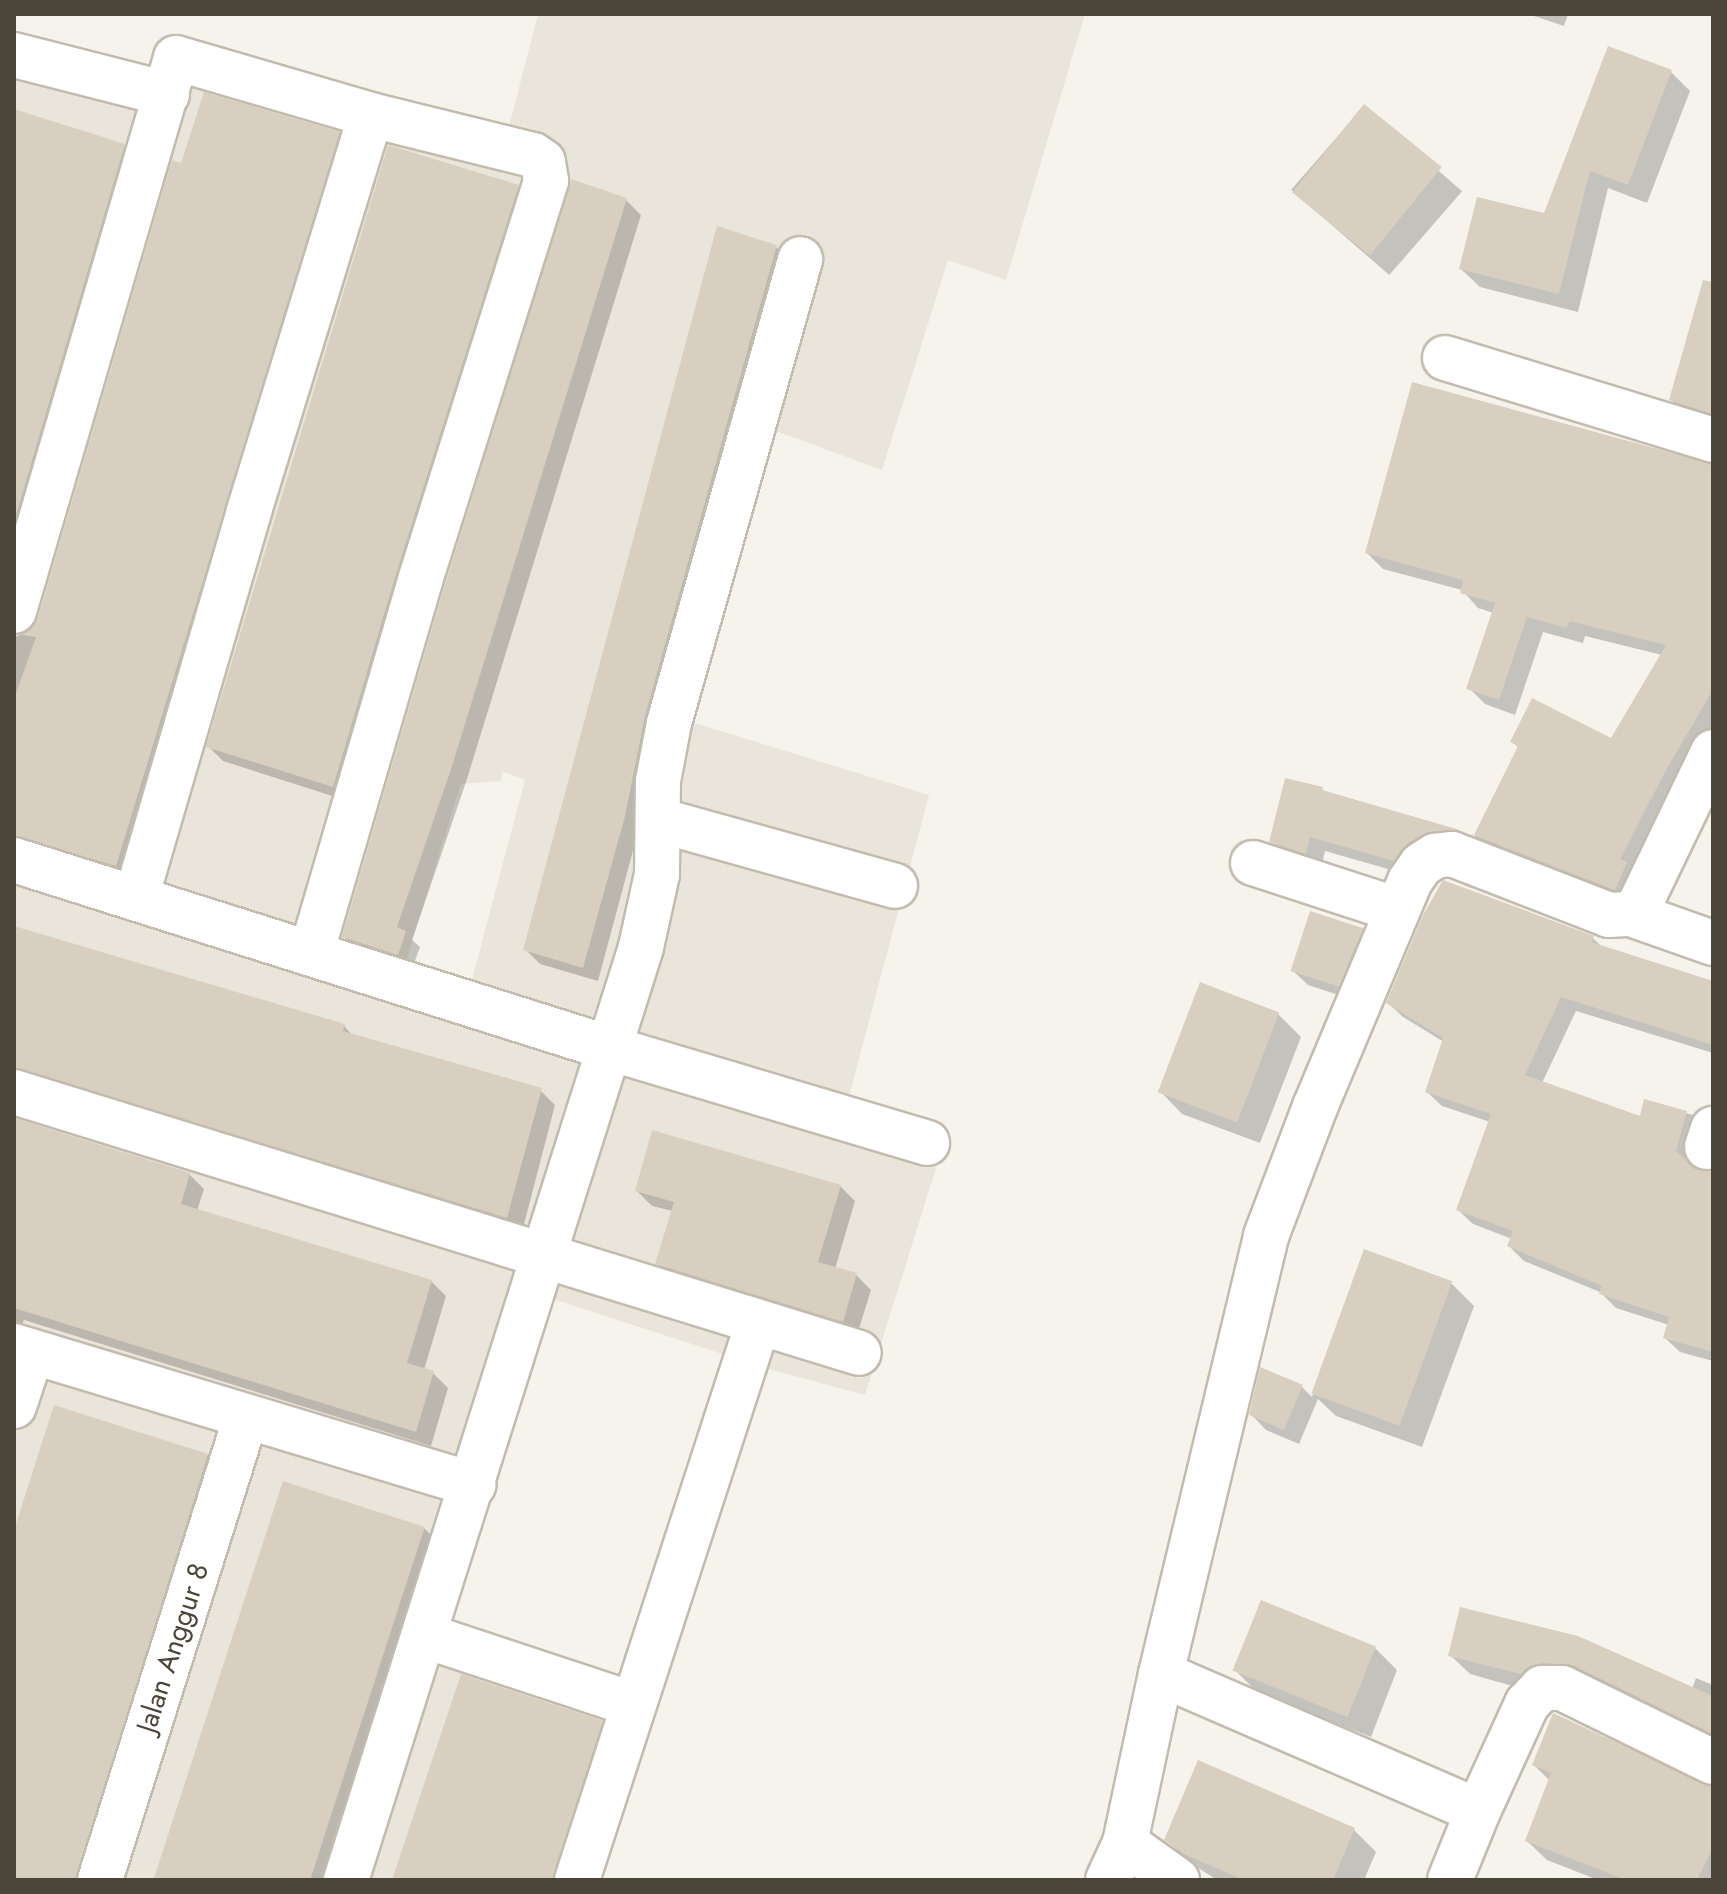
<!DOCTYPE html>
<html>
<head>
<meta charset="utf-8">
<style>
	body { margin:0 }
	#map { position:relative; width:1727px; height:1894px; overflow:hidden; background:#f6f3ec; font-family:Jost,sans-serif }
	div>[style] { position:absolute }
	.residential>* { inset:0; background:#eae5da }
	.shadow>* { inset:0; background:#0003; transform-origin:0 0 }
	.building>* { inset:0; background:#d8cfc1; transform-origin:0 0 }
	.roads { filter:drop-shadow(2px 0 #c2bbae) drop-shadow(-2px 0 #c2bbae) drop-shadow(0 2px #c2bbae) drop-shadow(0 -2px #c2bbae) }
	.minor>* { height:44px; margin:-22px; padding:0 22px; transform-origin:22px; border-radius:22px; background:#fff }
	span { translate:-50% -50%; white-space:nowrap; text-align:center; line-height:1.15; -webkit-text-stroke:6px #fff; paint-order:stroke }
	.street-label { font-size:28px; color:#4b4439 }
	.frame { position:absolute; inset:0; border:16px solid #4b4439; pointer-events:none }
</style>
</head>
<body>
<div id="map">
	<div class="residential">
		<i style="clip-path:polygon(evenodd,538px 14px,1085px 14px,1006px 280px,948px 260px,882px 470px,773px 430px,688px 721px,929px 795px,843px 1119px,942px 1149px,865px 1395px,769px 1369px,556px 1300px,545px 1301px,434px 1636px,650px 1717px,597px 1880px,14px 1880px,14px 31px,120px 58px,339px 124px,503px 150px,538px 14px,503px 772px,525px 780px,466px 1002px,400px 981px,461px 784px,500px 781px,503px 772px)"></i>
	</div>
	<div class="shadow">
		<i style="clip-path:polygon(1528px 14px,1568px 14px,1564px 26px)"></i>
		<i style="clip-path:polygon(1671px 72px,1690px 91px,1647px 203px,1608px 188px,1578px 312px,1480px 287px,1461px 269px,1545px 216px)"></i>
		<i style="left:1364px;top:106px;width:130px;height:111px;rotate:41deg"></i>
		<i style="clip-path:polygon(14px 110px,124px 146px,139px 161px,14px 586px)"></i>
		<i style="clip-path:polygon(339px 134px,353px 149px,130px 879px,14px 850px,14px 637px,32px 631px,40px 619px,182px 165px)"></i>
		<i style="clip-path:polygon(572px 181px,626px 200px,641px 215px,466px 782px,412px 940px,420px 947px,412px 969px,359px 952px,344px 937px)"></i>
		<i style="clip-path:polygon(518px 186px,532px 201px,348px 801px,223px 761px,208px 746px)"></i>
		<i style="clip-path:polygon(776px 247px,791px 262px,598px 981px,540px 964px,525px 949px)"></i>
		<i style="clip-path:polygon(1713px 309px,1713px 425px,1688px 416px,1671px 400px)"></i>
		<i style="clip-path:polygon(1413px 384px,1713px 466px,1713px 732px,1630px 905px,1481px 847px,1470px 835px,1475px 837px,1519px 748px,1512px 741px,1612px 740px,1662px 655px,1585px 636px,1583px 643px,1543px 632px,1515px 715px,1485px 704px,1469px 688px,1494px 613px,1478px 608px,1462px 590px,1383px 569px,1367px 553px)"></i>
		<i style="clip-path:polygon(1322px 789px,1326px 793px,1459px 832px,1471px 845px,1409px 875px,1325px 851px,1321px 868px,1286px 856px,1272px 841px)"></i>
		<i style="clip-path:polygon(14px 929px,344px 1026px,354px 1037px,540px 1090px,555px 1105px,522px 1232px,14px 1087px)"></i>
		<i style="clip-path:polygon(1362px 930px,1377px 945px,1354px 1000px,1308px 985px,1293px 971px)"></i>
		<i style="clip-path:polygon(1593px 938px,1603px 948px,1713px 983px,1713px 1053px,1576px 1011px,1542px 1083px,1641px 1119px,1646px 1102px,1693px 1115px,1708px 1130px,1697px 1154px,1696px 1167px,1699px 1173px,1713px 1173px,1713px 1361px,1680px 1352px,1665px 1338px,1669px 1325px,1616px 1308px,1600px 1292px,1524px 1261px,1509px 1246px,1512px 1239px,1473px 1224px,1458px 1210px,1490px 1122px,1442px 1106px,1427px 1092px,1444px 1042px,1403px 1017px,1388px 1003px)"></i>
		<i style="clip-path:polygon(1278px 1014px,1301px 1037px,1260px 1143px,1182px 1114px,1160px 1091px)"></i>
		<i style="clip-path:polygon(14px 1120px,189px 1174px,204px 1189px,197px 1211px,431px 1281px,446px 1296px,424px 1370px,433px 1373px,448px 1388px,431px 1446px,24px 1320px,14px 1343px)"></i>
		<i style="clip-path:polygon(840px 1186px,855px 1201px,835px 1269px,856px 1275px,871px 1290px,857px 1335px,672px 1278px,657px 1263px,673px 1211px,652px 1206px,637px 1191px)"></i>
		<i style="clip-path:polygon(1365px 1252px,1451px 1283px,1474px 1306px,1422px 1447px,1336px 1416px,1318px 1399px,1299px 1444px,1266px 1430px,1251px 1414px,1302px 1387px,1312px 1397px)"></i>
		<i style="clip-path:polygon(207px 1455px,222px 1470px,93px 1880px,14px 1880px,14px 1537px)"></i>
		<i style="clip-path:polygon(424px 1528px,439px 1543px,332px 1880px,159px 1880px)"></i>
		<i style="clip-path:polygon(1462px 1609px,1692px 1689px,1696px 1678px,1713px 1685px,1713px 1742px,1470px 1674px,1450px 1655px)"></i>
		<i style="clip-path:polygon(1375px 1648px,1397px 1670px,1371px 1737px,1257px 1692px,1235px 1670px)"></i>
		<i style="clip-path:polygon(601px 1722px,616px 1737px,570px 1880px,394px 1880px)"></i>
		<i style="clip-path:polygon(1534px 1765px,1713px 1789px,1713px 1880px,1598px 1880px,1547px 1860px,1527px 1841px,1550px 1781px)"></i>
		<i style="clip-path:polygon(1354px 1830px,1376px 1852px,1364px 1880px,1217px 1880px,1189px 1862px,1166px 1839px)"></i>
	</div>
	<div class="building">
		<i style="clip-path:polygon(1608px 46px,1672px 70px,1628px 185px,1590px 171px,1559px 294px,1459px 269px,1477px 197px,1544px 213px)"></i>
		<i style="clip-path:polygon(204px 92px,340px 132px,116px 866px,14px 836px,14px 699px,36px 637px,22px 635px,32px 628px,38px 618px,172px 160px,181px 163px)"></i>
		<i style="left:1364px;top:104px;width:100px;height:114px;rotate:39deg"></i>
		<i style="clip-path:polygon(14px 109px,125px 144px,14px 522px)"></i>
		<i style="clip-path:polygon(388px 145px,519px 185px,396px 574px,333px 787px,206px 747px)"></i>
		<i style="clip-path:polygon(571px 179px,627px 198px,452px 766px,397px 927px,406px 931px,398px 955px,342px 937px,444px 588px)"></i>
		<i style="clip-path:polygon(717px 226px,777px 245px,645px 716px,625px 816px,583px 968px,523px 950px)"></i>
		<i style="clip-path:polygon(1703px 280px,1713px 282px,1713px 414px,1669px 400px)"></i>
		<i style="clip-path:polygon(1412px 382px,1713px 464px,1713px 690px,1666px 770px,1620px 859px,1627px 862px,1615px 890px,1463px 831px,1474px 835px,1518px 746px,1510px 742px,1532px 698px,1611px 738px,1666px 645px,1569px 621px,1567px 628px,1527px 617px,1499px 700px,1466px 689px,1495px 603px,1460px 593px,1463px 580px,1365px 553px)"></i>
		<i style="clip-path:polygon(1285px 778px,1323px 787px,1322px 790px,1460px 830px,1422px 835px,1407px 844px,1394px 861px,1310px 837px,1306px 854px,1269px 842px)"></i>
		<i style="clip-path:polygon(1443px 880px,1594px 936px,1591px 942px,1713px 981px,1713px 1045px,1561px 997px,1525px 1075px,1640px 1116px,1644px 1099px,1687px 1111px,1676px 1151px,1698px 1170px,1713px 1172px,1713px 1352px,1663px 1338px,1669px 1317px,1599px 1294px,1602px 1286px,1507px 1246px,1513px 1231px,1456px 1210px,1491px 1114px,1425px 1092px,1443px 1038px,1386px 1003px,1423px 915px)"></i>
		<i style="left:1310px;top:911px;width:56px;height:63px;rotate:18deg"></i>
		<i style="clip-path:polygon(14px 926px,345px 1024px,343px 1031px,542px 1088px,507px 1218px,14px 1068px)"></i>
		<i style="left:1200px;top:982px;width:85px;height:118px;rotate:21deg"></i>
		<i style="clip-path:polygon(14px 1118px,190px 1173px,181px 1204px,432px 1280px,407px 1363px,434px 1371px,416px 1432px,14px 1308px)"></i>
		<i style="clip-path:polygon(652px 1130px,841px 1185px,818px 1262px,857px 1273px,843px 1322px,655px 1264px,674px 1202px,635px 1191px)"></i>
		<i style="left:1364px;top:1249px;width:94px;height:154px;rotate:20deg"></i>
		<i style="clip-path:polygon(1260px 1367px,1303px 1385px,1284px 1430px,1249px 1415px)"></i>
		<i style="clip-path:polygon(54px 1405px,208px 1454px,76px 1880px,14px 1880px,14px 1530px)"></i>
		<i style="left:283px;top:1481px;width:149px;height:419px;rotate:18deg"></i>
		<i style="left:1261px;top:1600px;width:124px;height:76px;rotate:22deg"></i>
		<i style="clip-path:polygon(1460px 1607px,1578px 1636px,1713px 1696px,1713px 1734px,1572px 1665px,1541px 1663px,1521px 1674px,1448px 1656px)"></i>
		<i style="clip-path:polygon(461px 1674px,603px 1721px,553px 1880px,392px 1880px)"></i>
		<i style="clip-path:polygon(1553px 1713px,1713px 1787px,1713px 1848px,1697px 1880px,1626px 1880px,1525px 1841px,1551px 1773px,1532px 1765px)"></i>
		<i style="clip-path:polygon(1198px 1760px,1355px 1828px,1333px 1880px,1244px 1880px,1184px 1854px,1164px 1840px)"></i>
	</div>
	<div class="roads">
		<div class="minor">
			<i style="left:14px;top:55px;width:158px;rotate:14.3deg"></i>
			<i style="left:1445px;top:358px;width:280px;rotate:17deg"></i>
			<i style="left:14px;top:611px;width:576px;rotate:-73.67deg"></i>
			<i style="left:176px;top:58px;width:203px;rotate:16.3deg"></i>
			<i style="left:371px;top:115px;width:167px;rotate:13.9deg"></i>
			<i style="left:533px;top:155px;width:12px;rotate:35deg"></i>
			<i style="left:543px;top:162px;width:19px;rotate:81deg"></i>
			<i style="left:546px;top:181px;width:419px;rotate:107.5deg"></i>
			<i style="left:420px;top:581px;width:388px;rotate:106.3deg"></i>
			<i style="left:659px;top:820px;width:245px;rotate:15.6deg"></i>
			<i style="left:14px;top:860px;width:624px;rotate:17.53deg"></i>
			<i style="left:609px;top:1048px;width:332px;rotate:16.6deg"></i>
			<i style="left:1253px;top:863px;width:152px;rotate:18deg"></i>
			<i style="left:136px;top:898px;width:403px;rotate:-73.7deg"></i>
			<i style="left:249px;top:511px;width:414px;rotate:-72.9deg"></i>
			<i style="left:1631px;top:914px;width:87px;rotate:19.5deg"></i>
			<i style="left:14px;top:1092px;width:884px;rotate:17.16deg"></i>
			<i style="left:1707px;top:1147px;width:19px;rotate:-72deg"></i>
			<i style="left:14px;top:1346px;width:480px;rotate:16.8deg"></i>
			<i style="left:14px;top:1406px;width:57px;rotate:-71.6deg"></i>
			<i style="left:426px;top:1636px;width:217px;rotate:18.3deg"></i>
			<i style="left:1161px;top:1674px;width:345px;rotate:23.4deg"></i>
			<i style="left:1478px;top:1811px;width:118px;rotate:-65.4deg"></i>
			<i style="left:1527px;top:1704px;width:22px;rotate:-47deg"></i>
			<i style="left:1542px;top:1688px;width:20px"></i>
			<i style="left:1562px;top:1688px;width:168px;rotate:26.1deg"></i>
			<i style="left:1125px;top:1843px;width:64px;rotate:35.4deg"></i>
			<i style="left:100px;top:1880px;width:486px;rotate:-72.5deg"></i>
			<i style="left:346px;top:1880px;width:979px;rotate:-72.45deg"></i>
			<i style="left:641px;top:947px;width:75px;rotate:-77.6deg"></i>
			<i style="left:657px;top:874px;width:93px;rotate:-89.4deg"></i>
			<i style="left:658px;top:781px;width:59px;rotate:-79.3deg"></i>
			<i style="left:669px;top:723px;width:482px;rotate:-74.2deg"></i>
			<i style="left:577px;top:1880px;width:586px;rotate:-72deg"></i>
			<i style="left:1108px;top:1880px;width:41px;rotate:-65.3deg"></i>
			<i style="left:1125px;top:1843px;width:173px;rotate:-78deg"></i>
			<i style="left:1161px;top:1674px;width:450px;rotate:-76.5deg"></i>
			<i style="left:1266px;top:1236px;width:138px;rotate:-69.2deg"></i>
			<i style="left:1315px;top:1107px;width:245px;rotate:-67.2deg"></i>
			<i style="left:1410px;top:881px;width:19px;rotate:-55deg"></i>
			<i style="left:1421px;top:865px;width:17px;rotate:-33deg"></i>
			<i style="left:1435px;top:856px;width:17px;rotate:-7deg"></i>
			<i style="left:1452px;top:854px;width:168px;rotate:21.2deg"></i>
			<i style="left:1609px;top:915px;width:22px;rotate:-3deg"></i>
			<i style="left:1631px;top:914px;width:9px;rotate:-41deg"></i>
			<i style="left:1638px;top:908px;width:173px;rotate:-64.3deg"></i>
			<i style="left:1450px;top:1880px;width:74px;rotate:-67.9deg"></i>
		</div>
	</div>
	<div class="street-label">
		<span style="left:173px;top:1648px;rotate:-72deg">Jalan Anggur 8</span>
	</div>
	<div class="frame"></div>
</div>
</body>
</html>
